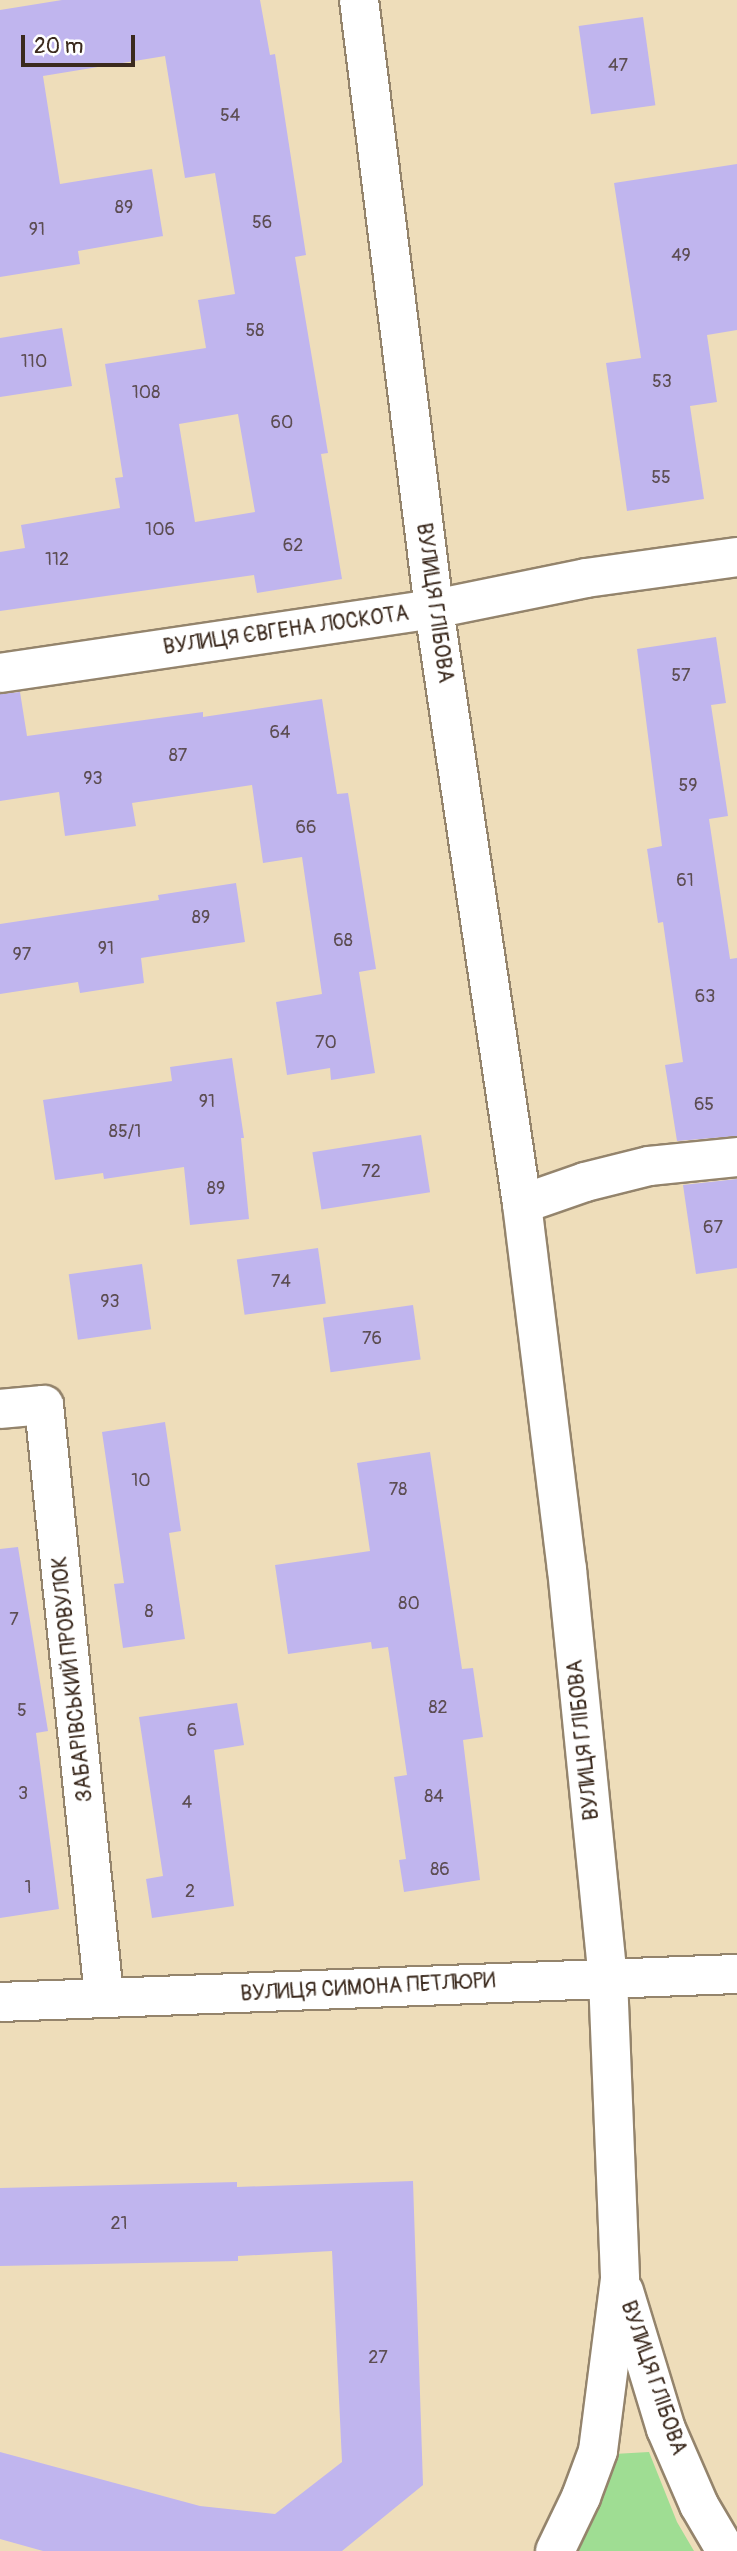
<!DOCTYPE html>
<html>
<head>
<meta charset="utf-8">
<style>
	body { margin:0 }
	#map { position:relative; width:737px; height:2551px; overflow:hidden; background:#eeddba; font-family:Pangolin,sans-serif }
	div>[style] { position:absolute }
	.green>* { inset:0; background:#9fdd93 }
	.building>* { inset:0; background:#c0b5ee; transform-origin:0 0 }
	.roads { filter:drop-shadow(2px 0 #94846c) drop-shadow(-2px 0 #94846c) drop-shadow(0 2px #94846c) drop-shadow(0 -2px #94846c) }
	.minor>* { height:38px; margin:-19px; padding:0 19px; transform-origin:19px; border-radius:19px; background:#fff }
	.major>* { height:38px; margin:-19px; padding:0 19px; transform-origin:19px; border-radius:19px; background:#fff }
	span { translate:-50% -50%; white-space:nowrap; text-align:center; line-height:1.15; -webkit-text-stroke:7px #fff; paint-order:stroke }
	.number-label { font-size:18px; color:#5c4d52 }
	.number-label span { -webkit-text-stroke-width:0 }
	.street-label { font-size:21px; color:#3b2a1e }
	.scale { position:absolute; left:21px; top:35px; width:114px; height:32px; box-sizing:border-box; border:4px solid #3b2a1e; border-top:0; padding-left:9px; font-size:21px; line-height:24px; white-space:nowrap; color:#3b2a1e; -webkit-text-stroke:5px #fff; paint-order:stroke }
</style>
</head>
<body>
<div id="map">
	<div class="green">
		<i style="clip-path:polygon(649px 2452px,677px 2522px,694px 2551px,576px 2551px,614px 2454px)"></i>
	</div>
	<div class="building">
		<i style="clip-path:polygon(evenodd,62px 0,260px 0,270px 55px,275px 54px,306px 255px,295px 257px,328px 453px,321px 454px,342px 579px,257px 593px,254px 575px,0 611px,0 552px,25px 548px,21px 525px,120px 508px,115px 478px,123px 477px,105px 364px,206px 348px,198px 300px,235px 294px,215px 173px,185px 178px,165px 56px,43px 76px,60px 184px,152px 169px,163px 236px,78px 251px,80px 264px,0 277px,0 10px,62px 0,238px 414px,255px 512px,195px 522px,179px 424px,238px 414px)"></i>
		<i style="left:643px;top:17px;width:89px;height:65px;rotate:82deg"></i>
		<i style="clip-path:polygon(737px 164px,737px 330px,707px 335px,717px 402px,690px 406px,704px 499px,627px 511px,606px 363px,641px 358px,614px 183px)"></i>
		<i style="clip-path:polygon(62px 328px,72px 386px,0 397px,0 338px)"></i>
		<i style="clip-path:polygon(716px 637px,726px 703px,711px 705px,728px 816px,709px 819px,730px 959px,737px 958px,737px 1136px,677px 1141px,665px 1065px,683px 1062px,663px 922px,658px 923px,647px 849px,662px 846px,637px 649px)"></i>
		<i style="clip-path:polygon(20px 692px,27px 736px,203px 712px,203px 717px,322px 699px,337px 794px,348px 793px,376px 969px,359px 972px,375px 1073px,331px 1080px,330px 1068px,287px 1075px,276px 1002px,322px 994px,302px 857px,263px 863px,252px 785px,132px 803px,136px 826px,65px 836px,59px 792px,0 801px,0 694px)"></i>
		<i style="clip-path:polygon(236px 883px,245px 942px,141px 958px,144px 983px,80px 993px,78px 982px,0 994px,0 924px,159px 900px,158px 895px)"></i>
		<i style="clip-path:polygon(232px 1058px,244px 1138px,241px 1138px,249px 1219px,190px 1225px,184px 1167px,104px 1179px,103px 1173px,55px 1180px,43px 1100px,172px 1081px,170px 1067px)"></i>
		<i style="left:421px;top:1135px;width:58px;height:110px;rotate:81deg"></i>
		<i style="clip-path:polygon(737px 1179px,737px 1268px,696px 1274px,683px 1185px)"></i>
		<i style="left:318px;top:1248px;width:56px;height:82px;rotate:82deg"></i>
		<i style="left:142px;top:1264px;width:66px;height:74px;rotate:82deg"></i>
		<i style="left:413px;top:1305px;width:55px;height:91px;rotate:82deg"></i>
		<i style="clip-path:polygon(165px 1422px,181px 1531px,169px 1533px,185px 1639px,123px 1648px,114px 1584px,124px 1583px,102px 1432px)"></i>
		<i style="clip-path:polygon(430px 1452px,462px 1669px,473px 1668px,483px 1737px,463px 1740px,480px 1880px,404px 1892px,399px 1860px,406px 1859px,394px 1777px,407px 1775px,388px 1647px,372px 1649px,371px 1642px,288px 1654px,275px 1565px,370px 1551px,357px 1463px)"></i>
		<i style="clip-path:polygon(18px 1547px,48px 1731px,36px 1733px,59px 1909px,0 1918px,0 1549px)"></i>
		<i style="clip-path:polygon(237px 1703px,244px 1745px,214px 1750px,234px 1906px,152px 1918px,146px 1879px,163px 1876px,139px 1717px)"></i>
		<i style="clip-path:polygon(413px 2181px,423px 2485px,342px 2551px,43px 2551px,0 2539px,0 2452px,200px 2506px,275px 2514px,342px 2462px,332px 2251px,238px 2256px,238px 2261px,0 2266px,0 2188px,237px 2182px,237px 2187px)"></i>
	</div>
	<div class="roads">
		<div class="minor">
			<i style="left:0;top:673px;width:439px;rotate:-8.4deg"></i>
			<i style="left:434px;top:609px;width:155px;rotate:-11.5deg"></i>
			<i style="left:586px;top:578px;width:152px;rotate:-7.9deg"></i>
			<i style="left:522px;top:1204px;width:67px;rotate:-19.2deg"></i>
			<i style="left:585px;top:1182px;width:66px;rotate:-14deg"></i>
			<i style="left:649px;top:1166px;width:88px;rotate:-5.8deg"></i>
			<i style="left:0;top:1409px;width:44px;rotate:-5.2deg"></i>
			<i style="left:44px;top:1405px;width:595px;rotate:84.21deg"></i>
			<i style="left:0;top:2002px;width:738px;rotate:-2.18deg"></i>
		</div>
		<div class="major">
			<i style="left:359px;top:0;width:614px;rotate:82.98deg"></i>
			<i style="left:434px;top:609px;width:601px;rotate:81.59deg"></i>
			<i style="left:522px;top:1204px;width:368px;rotate:83deg"></i>
			<i style="left:567px;top:1569px;width:411px;rotate:84.3deg"></i>
			<i style="left:608px;top:1978px;width:301px;rotate:87.7deg"></i>
			<i style="left:620px;top:2279px;width:173px;rotate:97.3deg"></i>
			<i style="left:598px;top:2451px;width:49px;rotate:110.3deg"></i>
			<i style="left:581px;top:2497px;width:60px;rotate:115.7deg"></i>
			<i style="left:624px;top:2291px;width:144px;rotate:73.1deg"></i>
			<i style="left:666px;top:2429px;width:83px;rotate:66.5deg"></i>
			<i style="left:699px;top:2505px;width:53px;rotate:59.6deg"></i>
		</div>
	</div>
	<div class="number-label">
		<span style="left:618px;top:66px">47</span>
		<span style="left:230px;top:116px">54</span>
		<span style="left:124px;top:208px">89</span>
		<span style="left:262px;top:223px">56</span>
		<span style="left:37px;top:230px">91</span>
		<span style="left:681px;top:256px">49</span>
		<span style="left:255px;top:331px">58</span>
		<span style="left:34px;top:362px">110</span>
		<span style="left:662px;top:382px">53</span>
		<span style="left:146px;top:393px">108</span>
		<span style="left:282px;top:423px">60</span>
		<span style="left:661px;top:478px">55</span>
		<span style="left:160px;top:530px">106</span>
		<span style="left:293px;top:546px">62</span>
		<span style="left:57px;top:560px">112</span>
		<span style="left:681px;top:676px">57</span>
		<span style="left:280px;top:733px">64</span>
		<span style="left:178px;top:756px">87</span>
		<span style="left:93px;top:779px">93</span>
		<span style="left:688px;top:786px">59</span>
		<span style="left:306px;top:828px">66</span>
		<span style="left:685px;top:881px">61</span>
		<span style="left:201px;top:918px">89</span>
		<span style="left:343px;top:941px">68</span>
		<span style="left:106px;top:949px">91</span>
		<span style="left:22px;top:955px">97</span>
		<span style="left:705px;top:997px">63</span>
		<span style="left:326px;top:1043px">70</span>
		<span style="left:207px;top:1102px">91</span>
		<span style="left:704px;top:1105px">65</span>
		<span style="left:125px;top:1132px">85/1</span>
		<span style="left:371px;top:1172px">72</span>
		<span style="left:216px;top:1189px">89</span>
		<span style="left:713px;top:1228px">67</span>
		<span style="left:281px;top:1282px">74</span>
		<span style="left:110px;top:1302px">93</span>
		<span style="left:372px;top:1339px">76</span>
		<span style="left:141px;top:1481px">10</span>
		<span style="left:398px;top:1490px">78</span>
		<span style="left:409px;top:1604px">80</span>
		<span style="left:149px;top:1612px">8</span>
		<span style="left:14px;top:1620px">7</span>
		<span style="left:438px;top:1708px">82</span>
		<span style="left:22px;top:1711px">5</span>
		<span style="left:192px;top:1731px">6</span>
		<span style="left:23px;top:1794px">3</span>
		<span style="left:434px;top:1797px">84</span>
		<span style="left:187px;top:1803px">4</span>
		<span style="left:440px;top:1870px">86</span>
		<span style="left:28px;top:1888px">1</span>
		<span style="left:190px;top:1892px">2</span>
		<span style="left:119px;top:2224px">21</span>
		<span style="left:378px;top:2358px">27</span>
	</div>
	<div class="street-label">
		<span style="left:434px;top:603px;rotate:82deg">ВУЛИЦЯ ГЛІБОВА</span>
		<span style="left:286px;top:631px;rotate:-8deg">ВУЛИЦЯ ЄВГЕНА ЛОСКОТА</span>
		<span style="left:73px;top:1679px;rotate:-96deg">ЗАБАРІВСЬКИЙ ПРОВУЛОК</span>
		<span style="left:584px;top:1740px;rotate:-96deg">ВУЛИЦЯ ГЛІБОВА</span>
		<span style="left:368px;top:1988px;rotate:-3deg">ВУЛИЦЯ СИМОНА ПЕТЛЮРИ</span>
		<span style="left:653px;top:2378px;rotate:71deg">ВУЛИЦЯ ГЛІБОВА</span>
	</div>
	<div class="scale">20 m</div>
</div>
</body>
</html>
